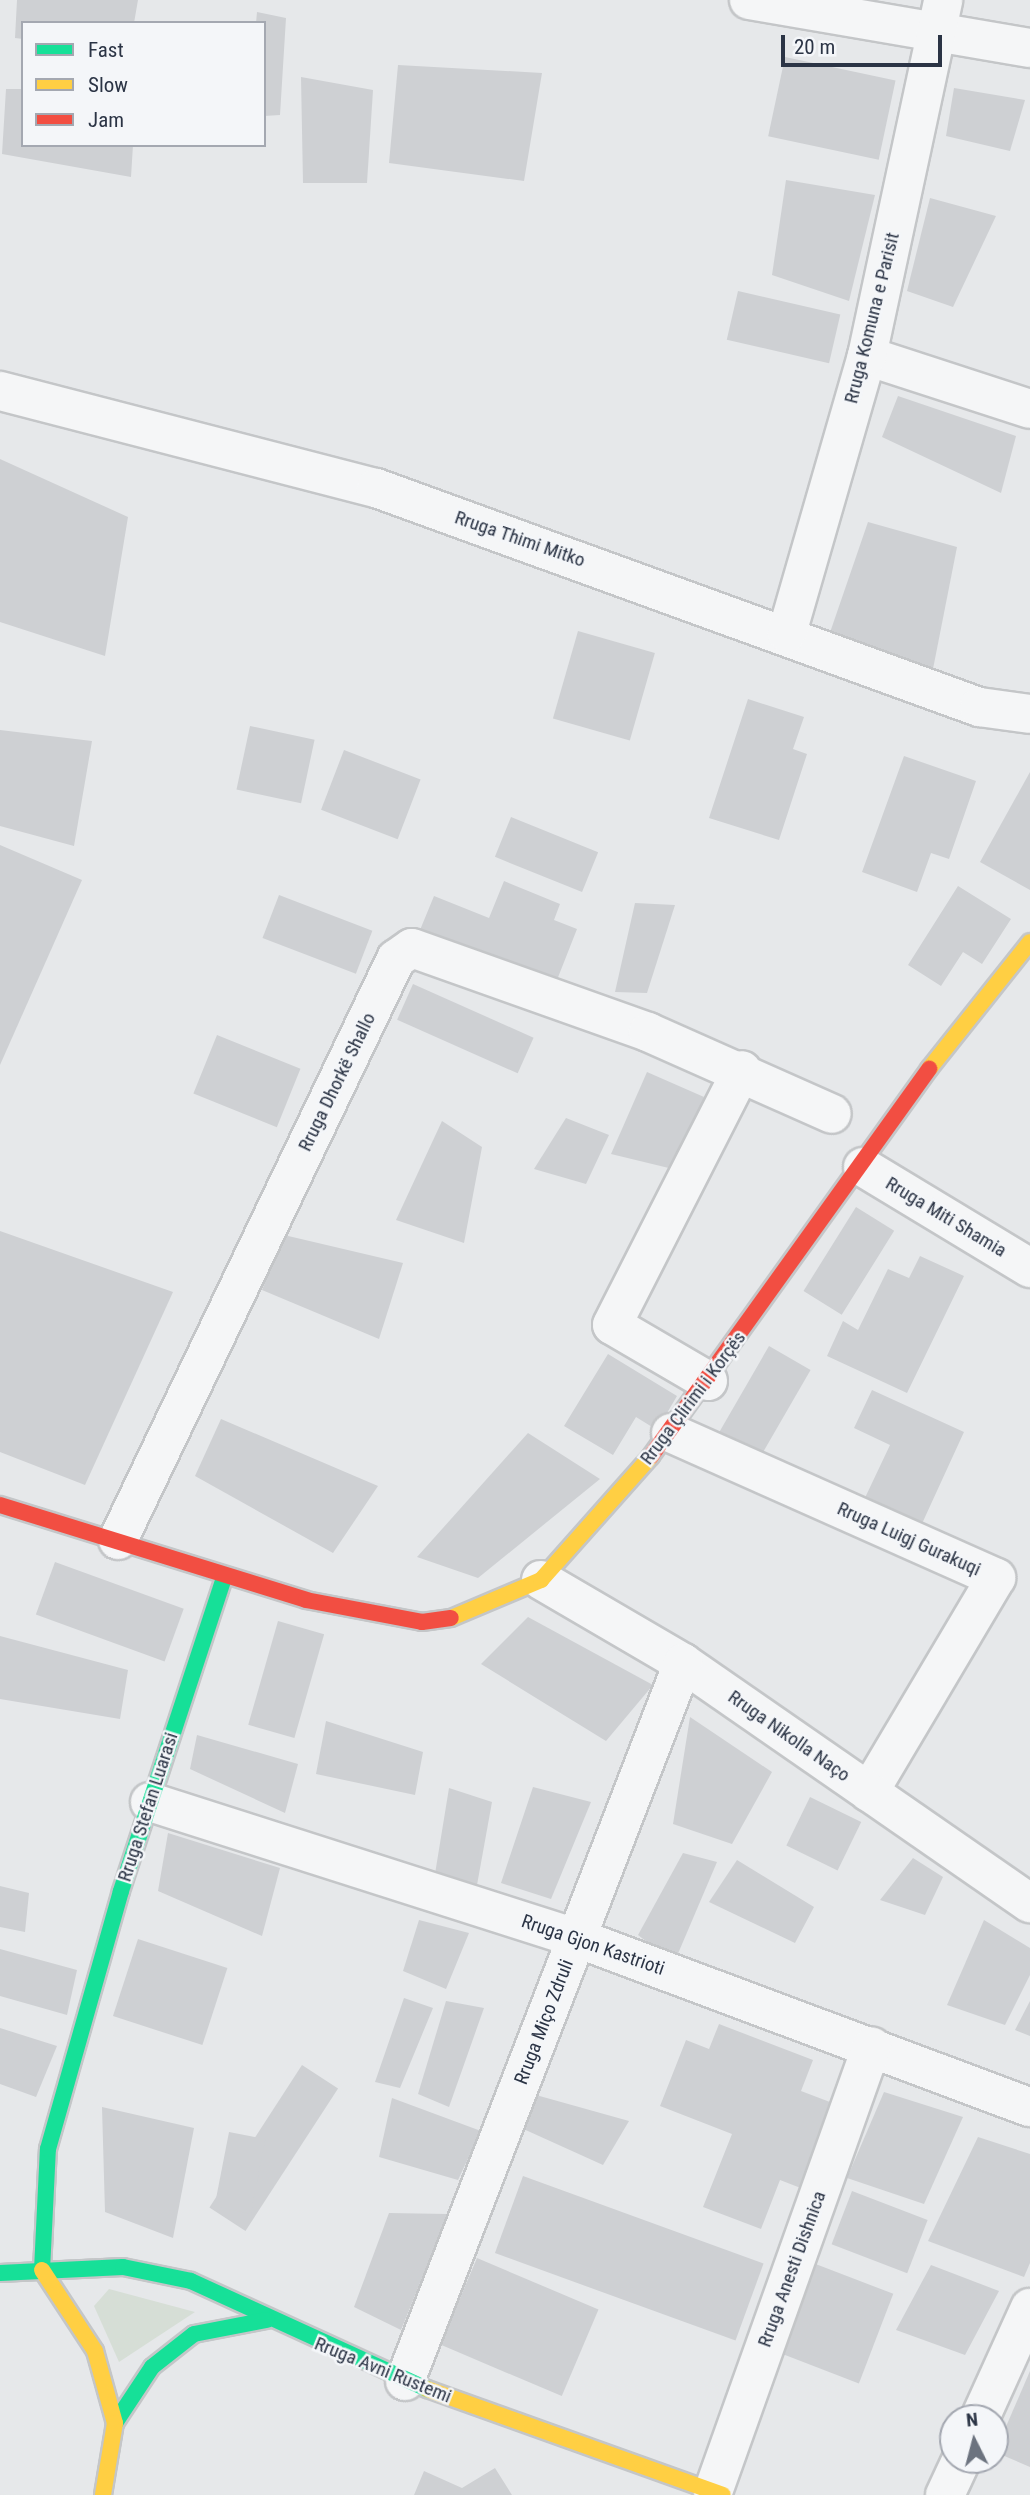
<!DOCTYPE html>
<html>
<head>
<meta charset="utf-8">
<style>
	body { margin:0 }
	#map { position:relative; width:1030px; height:2495px; overflow:hidden; background:#e6e8ea; font-family:"Roboto Condensed",sans-serif }
	div>[style] { position:absolute }
	.green>* { inset:0; background:#d6ded6 }
	.building>* { inset:0; background:#ced0d3; transform-origin:0 0 }
	.roads { filter:drop-shadow(2px 0 #c4c6c8) drop-shadow(-2px 0 #c4c6c8) drop-shadow(0 2px #c4c6c8) drop-shadow(0 -2px #c4c6c8) }
	.street>* { height:38px; margin:-19px; padding:0 19px; transform-origin:19px; border-radius:19px; background:#f5f6f7 }
	.fast>* { height:16px; margin:-8px; padding:0 8px; transform-origin:8px; border-radius:8px; background:#16e098 }
	.slow>* { height:16px; margin:-8px; padding:0 8px; transform-origin:8px; border-radius:8px; background:#ffcf43 }
	.jam>* { height:16px; margin:-8px; padding:0 8px; transform-origin:8px; border-radius:8px; background:#f24e42 }
	span { translate:-50% -50%; white-space:nowrap; text-align:center; line-height:1.15; -webkit-text-stroke:5px #f4f6f9; paint-order:stroke }
	.street-label { font-size:19px; color:#2b3445 }
	.legend { position:absolute; left:21px; top:21px; width:245px; height:126px; box-sizing:border-box; background:#f4f6f9; border:2px solid #a4a8b1; margin:0; padding:9px 12px; list-style:none; font-size:21px; color:#2b3445 }
	.legend li { display:flex; align-items:center; gap:14px; height:35px }
	.legend b { width:35px; border:2px solid #a4a8b1 }
	.north { position:absolute; left:939px; top:2404px; width:70px; height:70px; box-sizing:border-box; background:#f4f6f9; border:2px solid #a4a8b1; border-radius:50%; rotate:354deg; font-size:19px; font-weight:700; line-height:28px; text-align:center; color:#2b3445 }
	.north::after { content:''; display:block; margin:auto; width:24px; height:32px; background:#6c737f; clip-path:polygon(50% 0,100% 100%,50% 72%,0 100%) }
	.scale { position:absolute; left:781px; top:35px; width:161px; height:32px; box-sizing:border-box; border:4px solid #2b3445; border-top:0; padding-left:9px; font-size:21px; line-height:24px; white-space:nowrap; color:#2b3445; -webkit-text-stroke:5px #f4f6f9; paint-order:stroke }
</style>
</head>
<body>
<div id="map">
	<div class="green">
		<i style="clip-path:polygon(109px 2289px,195px 2312px,119px 2362px,94px 2306px)"></i>
	</div>
	<div class="building">
		<i style="clip-path:polygon(17px 0,138px 0,134px 23px,23px 23px,23px 39px,15px 38px)"></i>
		<i style="clip-path:polygon(257px 12px,286px 18px,280px 115px,264px 116px,264px 23px,256px 23px)"></i>
		<i style="left:785px;top:57px;width:113px;height:81px;rotate:12deg"></i>
		<i style="clip-path:polygon(398px 65px,542px 73px,524px 181px,389px 163px)"></i>
		<i style="clip-path:polygon(301px 77px,373px 90px,367px 183px,303px 183px)"></i>
		<i style="clip-path:polygon(954px 88px,1025px 100px,1010px 151px,946px 136px)"></i>
		<i style="clip-path:polygon(6px 89px,23px 89px,23px 145px,133px 145px,131px 177px,2px 154px)"></i>
		<i style="clip-path:polygon(786px 180px,875px 195px,849px 301px,772px 275px)"></i>
		<i style="clip-path:polygon(930px 198px,996px 216px,953px 307px,907px 291px)"></i>
		<i style="left:738px;top:291px;width:105px;height:50px;rotate:13deg"></i>
		<i style="clip-path:polygon(898px 396px,1016px 436px,1001px 493px,882px 437px)"></i>
		<i style="clip-path:polygon(0 459px,128px 517px,105px 656px,0 622px)"></i>
		<i style="clip-path:polygon(868px 522px,957px 547px,932px 674px,825px 647px)"></i>
		<i style="left:578px;top:631px;width:80px;height:91px;rotate:16deg"></i>
		<i style="clip-path:polygon(748px 699px,804px 717px,793px 749px,807px 754px,779px 840px,709px 818px)"></i>
		<i style="left:250px;top:726px;width:66px;height:65px;rotate:12deg"></i>
		<i style="clip-path:polygon(0 730px,92px 741px,74px 846px,0 826px)"></i>
		<i style="left:344px;top:750px;width:82px;height:64px;rotate:21deg"></i>
		<i style="clip-path:polygon(904px 756px,976px 781px,949px 859px,931px 853px,917px 892px,862px 872px)"></i>
		<i style="clip-path:polygon(1030px 772px,1030px 890px,980px 862px)"></i>
		<i style="left:511px;top:817px;width:94px;height:43px;rotate:22deg"></i>
		<i style="clip-path:polygon(0 845px,82px 880px,0 1065px)"></i>
		<i style="clip-path:polygon(504px 881px,560px 904px,554px 920px,577px 929px,555px 985px,420px 930px,434px 896px,489px 918px)"></i>
		<i style="clip-path:polygon(958px 886px,1011px 919px,982px 964px,963px 952px,941px 986px,908px 965px)"></i>
		<i style="left:279px;top:895px;width:100px;height:46px;rotate:21deg"></i>
		<i style="clip-path:polygon(635px 903px,675px 905px,647px 993px,615px 992px)"></i>
		<i style="left:413px;top:984px;width:132px;height:39px;rotate:24deg"></i>
		<i style="left:217px;top:1035px;width:90px;height:63px;rotate:22deg"></i>
		<i style="clip-path:polygon(647px 1072px,704px 1097px,677px 1170px,611px 1154px)"></i>
		<i style="clip-path:polygon(566px 1118px,609px 1135px,586px 1184px,534px 1169px)"></i>
		<i style="clip-path:polygon(442px 1121px,482px 1147px,464px 1243px,396px 1220px)"></i>
		<i style="left:856px;top:1207px;width:45px;height:99px;rotate:32deg"></i>
		<i style="clip-path:polygon(0 1231px,173px 1292px,85px 1485px,0 1452px)"></i>
		<i style="clip-path:polygon(284px 1235px,403px 1263px,379px 1339px,262px 1290px)"></i>
		<i style="clip-path:polygon(920px 1256px,964px 1276px,907px 1393px,827px 1356px,843px 1321px,858px 1330px,888px 1269px,909px 1278px)"></i>
		<i style="left:769px;top:1346px;width:48px;height:104px;rotate:30deg"></i>
		<i style="clip-path:polygon(608px 1354px,677px 1396px,657px 1430px,636px 1417px,613px 1455px,564px 1426px)"></i>
		<i style="clip-path:polygon(872px 1390px,964px 1432px,920px 1528px,863px 1502px,890px 1445px,854px 1428px)"></i>
		<i style="clip-path:polygon(221px 1419px,378px 1486px,333px 1553px,195px 1476px)"></i>
		<i style="clip-path:polygon(528px 1433px,600px 1479px,478px 1578px,417px 1557px)"></i>
		<i style="left:55px;top:1562px;width:137px;height:56px;rotate:20deg"></i>
		<i style="clip-path:polygon(528px 1617px,653px 1685px,606px 1741px,481px 1664px)"></i>
		<i style="left:278px;top:1621px;width:48px;height:108px;rotate:16deg"></i>
		<i style="clip-path:polygon(0 1636px,128px 1670px,120px 1719px,0 1699px)"></i>
		<i style="clip-path:polygon(690px 1717px,772px 1772px,732px 1844px,673px 1824px)"></i>
		<i style="clip-path:polygon(326px 1721px,423px 1752px,415px 1795px,316px 1774px)"></i>
		<i style="clip-path:polygon(197px 1735px,298px 1764px,285px 1813px,190px 1769px)"></i>
		<i style="clip-path:polygon(533px 1787px,591px 1802px,551px 1899px,501px 1883px)"></i>
		<i style="clip-path:polygon(449px 1788px,492px 1802px,475px 1896px,434px 1880px)"></i>
		<i style="left:810px;top:1797px;width:57px;height:54px;rotate:26deg"></i>
		<i style="clip-path:polygon(168px 1833px,280px 1868px,262px 1936px,158px 1891px)"></i>
		<i style="clip-path:polygon(683px 1853px,717px 1862px,674px 1963px,638px 1935px)"></i>
		<i style="clip-path:polygon(913px 1858px,943px 1877px,925px 1915px,880px 1900px)"></i>
		<i style="clip-path:polygon(737px 1860px,814px 1907px,795px 1943px,709px 1902px)"></i>
		<i style="clip-path:polygon(0 1886px,29px 1893px,25px 1932px,0 1927px)"></i>
		<i style="clip-path:polygon(419px 1920px,469px 1933px,446px 1989px,403px 1971px)"></i>
		<i style="clip-path:polygon(984px 1920px,1030px 1948px,1030px 1975px,1005px 2025px,947px 2005px)"></i>
		<i style="left:138px;top:1939px;width:94px;height:81px;rotate:18deg"></i>
		<i style="clip-path:polygon(0 1949px,77px 1970px,67px 2015px,0 1996px)"></i>
		<i style="clip-path:polygon(404px 1998px,433px 2008px,400px 2088px,375px 2082px)"></i>
		<i style="clip-path:polygon(446px 2001px,484px 2008px,449px 2107px,418px 2094px)"></i>
		<i style="clip-path:polygon(1030px 2001px,1030px 2036px,1015px 2030px)"></i>
		<i style="clip-path:polygon(719px 2024px,813px 2060px,801px 2091px,843px 2107px,811px 2192px,780px 2180px,761px 2229px,703px 2207px,732px 2134px,660px 2106px,686px 2040px,709px 2049px)"></i>
		<i style="clip-path:polygon(0 2028px,57px 2046px,36px 2097px,0 2084px)"></i>
		<i style="left:302px;top:2065px;width:43px;height:170px;rotate:33deg"></i>
		<i style="clip-path:polygon(884px 2092px,963px 2117px,924px 2204px,847px 2178px)"></i>
		<i style="clip-path:polygon(536px 2095px,629px 2121px,603px 2165px,519px 2127px)"></i>
		<i style="clip-path:polygon(392px 2098px,481px 2131px,458px 2180px,379px 2157px)"></i>
		<i style="clip-path:polygon(102px 2107px,194px 2128px,173px 2238px,105px 2212px)"></i>
		<i style="left:229px;top:2132px;width:37px;height:76px;rotate:11deg"></i>
		<i style="clip-path:polygon(978px 2137px,1030px 2154px,1030px 2263px,1024px 2277px,928px 2241px)"></i>
		<i style="left:523px;top:2176px;width:256px;height:82px;rotate:20deg"></i>
		<i style="left:852px;top:2191px;width:81px;height:57px;rotate:21deg"></i>
		<i style="clip-path:polygon(389px 2213px,448px 2214px,401px 2330px,354px 2307px)"></i>
		<i style="left:477px;top:2258px;width:132px;height:94px;rotate:23deg"></i>
		<i style="left:813px;top:2263px;width:86px;height:96px;rotate:21deg"></i>
		<i style="clip-path:polygon(931px 2265px,999px 2291px,965px 2355px,896px 2330px)"></i>
		<i style="clip-path:polygon(1030px 2371px,1030px 2467px,995px 2452px)"></i>
		<i style="clip-path:polygon(495px 2468px,512px 2495px,414px 2495px,424px 2471px,462px 2488px)"></i>
	</div>
	<div class="roads">
		<div class="street">
			<i style="left:749px;top:0;width:285px;rotate:9.7deg"></i>
			<i style="left:867px;top:356px;width:171px;rotate:18deg"></i>
			<i style="left:0;top:391px;width:388px;rotate:14.5deg"></i>
			<i style="left:376px;top:488px;width:642px;rotate:19.96deg"></i>
			<i style="left:979px;top:707px;width:51px;rotate:7.8deg"></i>
			<i style="left:787px;top:633px;width:288px;rotate:-73.9deg"></i>
			<i style="left:867px;top:356px;width:364px;rotate:-77.9deg"></i>
			<i style="left:863px;top:1167px;width:195px;rotate:31.2deg"></i>
			<i style="left:708px;top:1381px;width:111px;rotate:-149.7deg"></i>
			<i style="left:612px;top:1325px;width:286px;rotate:-63deg"></i>
			<i style="left:671px;top:1433px;width:356px;rotate:24deg"></i>
			<i style="left:996px;top:1578px;width:249px;rotate:120.7deg"></i>
			<i style="left:118px;top:1540px;width:644px;rotate:-64.43deg"></i>
			<i style="left:396px;top:959px;width:19px;rotate:-35deg"></i>
			<i style="left:412px;top:948px;width:251px;rotate:19.6deg"></i>
			<i style="left:648px;top:1032px;width:201px;rotate:24deg"></i>
			<i style="left:541px;top:1580px;width:164px;rotate:30.3deg"></i>
			<i style="left:683px;top:1663px;width:422px;rotate:34.7deg"></i>
			<i style="left:150px;top:1802px;width:448px;rotate:17.7deg"></i>
			<i style="left:577px;top:1938px;width:483px;rotate:20.5deg"></i>
			<i style="left:405px;top:2381px;width:770px;rotate:-68.83deg"></i>
			<i style="left:980px;top:2418px;width:121px;rotate:-65.6deg"></i>
			<i style="left:713px;top:2492px;width:473px;rotate:-70.4deg"></i>
			<i style="left:945px;top:2495px;width:38px;rotate:-65deg"></i>
		</div>
		<div class="fast">
			<i style="left:42px;top:2270px;width:121px;rotate:-87.2deg"></i>
			<i style="left:48px;top:2149px;width:268px;rotate:-74.2deg"></i>
			<i style="left:121px;top:1891px;width:330px;rotate:-71.8deg"></i>
			<i style="left:0;top:2273px;width:123px;rotate:-2.8deg"></i>
			<i style="left:123px;top:2267px;width:69px;rotate:11.6deg"></i>
			<i style="left:191px;top:2281px;width:260px;rotate:24.6deg"></i>
			<i style="left:115px;top:2423px;width:67px;rotate:-56.5deg"></i>
			<i style="left:152px;top:2367px;width:53px;rotate:-38.2deg"></i>
			<i style="left:194px;top:2334px;width:74px;rotate:-10.9deg"></i>
		</div>
		<div class="slow">
			<i style="left:929px;top:1069px;width:162px;rotate:-51.5deg"></i>
			<i style="left:451px;top:1618px;width:98px;rotate:-22.9deg"></i>
			<i style="left:541px;top:1580px;width:166px;rotate:-48.4deg"></i>
			<i style="left:42px;top:2270px;width:97px;rotate:56.8deg"></i>
			<i style="left:95px;top:2351px;width:75px;rotate:74.5deg"></i>
			<i style="left:115px;top:2423px;width:73px;rotate:99.5deg"></i>
			<i style="left:427px;top:2389px;width:314px;rotate:19.7deg"></i>
		</div>
		<div class="jam">
			<i style="left:651px;top:1456px;width:477px;rotate:-54.3deg"></i>
			<i style="left:0;top:1505px;width:320px;rotate:17.2deg"></i>
			<i style="left:306px;top:1600px;width:118px;rotate:10.7deg"></i>
			<i style="left:422px;top:1622px;width:29px;rotate:-8deg"></i>
		</div>
	</div>
	<div class="street-label">
		<span style="left:872px;top:318px;rotate:-76deg">Rruga Komuna e Parisit</span>
		<span style="left:520px;top:539px;rotate:19deg">Rruga Thimi Mitko</span>
		<span style="left:337px;top:1082px;rotate:-64deg">Rruga Dhorkë Shallo</span>
		<span style="left:946px;top:1217px;rotate:31deg">Rruga Miti Shamia</span>
		<span style="left:693px;top:1398px;rotate:-53deg">Rruga Çlirimi i Korçës</span>
		<span style="left:909px;top:1539px;rotate:24deg">Rruga Luigj Gurakuqi</span>
		<span style="left:789px;top:1736px;rotate:35deg">Rruga Nikolla Naço</span>
		<span style="left:148px;top:1807px;rotate:-72deg">Rruga Stefan Luarasi</span>
		<span style="left:593px;top:1945px;rotate:19deg">Rruga Gjon Kastrioti</span>
		<span style="left:544px;top:2022px;rotate:-69deg">Rruga Miço Zdruli</span>
		<span style="left:792px;top:2269px;rotate:-70deg">Rruga Anesti Dishnica</span>
		<span style="left:383px;top:2370px;rotate:22deg">Rruga Avni Rustemi</span>
	</div>
	<ul class="legend">
	<li><b style="height:9px;background:#16e098"></b>Fast</li>
	<li><b style="height:9px;background:#ffcf43"></b>Slow</li>
	<li><b style="height:9px;background:#f24e42"></b>Jam</li>
	</ul>
	<div class="north">N</div>
	<div class="scale">20 m</div>
</div>
</body>
</html>
